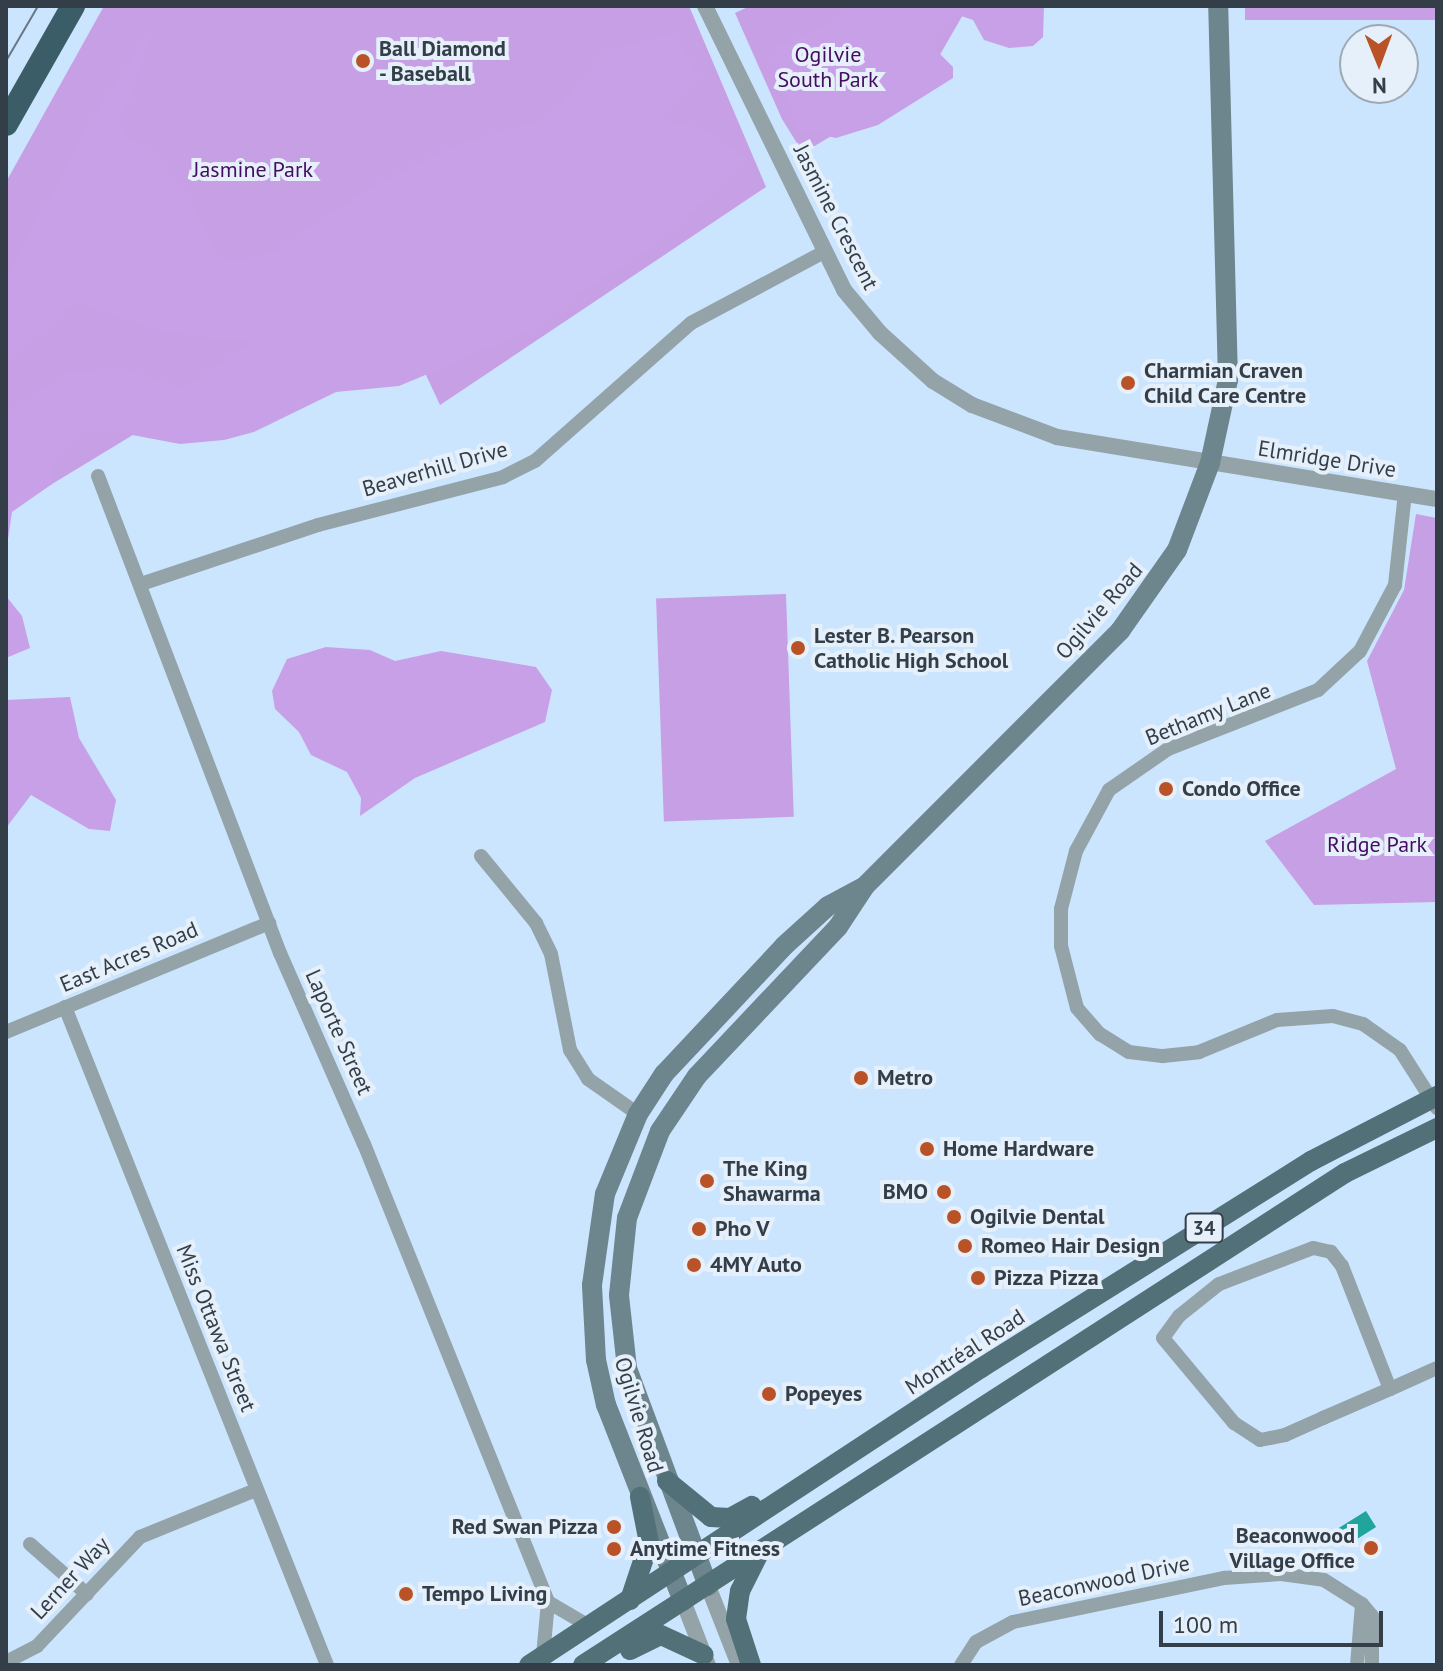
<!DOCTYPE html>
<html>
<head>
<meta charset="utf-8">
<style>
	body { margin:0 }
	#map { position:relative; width:1443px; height:1671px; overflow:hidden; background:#cbe5fe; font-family:"PT Sans",sans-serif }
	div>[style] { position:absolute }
	.green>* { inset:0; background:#c69fe5; transform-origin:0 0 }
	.forest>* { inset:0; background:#c8a0e7 }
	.water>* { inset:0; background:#1fa59b; transform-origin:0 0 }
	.minor>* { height:14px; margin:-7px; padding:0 7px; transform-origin:7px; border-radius:7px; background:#93a3a8 }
	.tertiary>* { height:16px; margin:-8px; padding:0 8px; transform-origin:8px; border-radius:8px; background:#93a3a8 }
	.secondary>* { height:20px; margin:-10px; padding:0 10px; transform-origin:10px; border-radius:10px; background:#6d858c }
	.primary>* { height:20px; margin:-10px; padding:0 10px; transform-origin:10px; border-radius:10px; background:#527078 }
	.motorway>* { height:24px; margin:-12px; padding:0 12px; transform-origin:12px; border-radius:12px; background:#3a5d67 }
	.tram>* { height:2px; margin:-1px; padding:0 1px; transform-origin:1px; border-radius:1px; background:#677786 }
	.dots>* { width:22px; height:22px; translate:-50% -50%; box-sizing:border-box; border:4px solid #e6f0fa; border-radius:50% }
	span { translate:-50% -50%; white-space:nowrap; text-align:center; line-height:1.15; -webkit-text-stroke:8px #e6f0fa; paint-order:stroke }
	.shield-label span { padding:2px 6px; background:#e6f0fa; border:2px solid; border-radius:6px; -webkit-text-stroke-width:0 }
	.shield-label { font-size:20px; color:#343e48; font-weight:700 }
	.poi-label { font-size:22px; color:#343e48; font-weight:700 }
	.left { translate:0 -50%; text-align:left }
	.right { translate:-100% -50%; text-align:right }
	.park-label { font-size:22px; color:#440d61 }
	.street-label { font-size:22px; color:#343e48 }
	.frame { position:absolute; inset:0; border:8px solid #343e48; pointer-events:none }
	.north { position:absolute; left:1339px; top:24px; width:80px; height:80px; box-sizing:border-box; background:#e6f0fa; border:2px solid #9fa9b3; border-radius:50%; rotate:179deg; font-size:22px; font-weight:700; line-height:32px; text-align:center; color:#343e48 }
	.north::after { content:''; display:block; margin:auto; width:28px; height:36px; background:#b95327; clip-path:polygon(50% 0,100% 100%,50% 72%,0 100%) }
	.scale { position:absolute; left:1159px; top:1611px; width:224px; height:36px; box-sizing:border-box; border:4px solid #343e48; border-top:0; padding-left:10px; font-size:24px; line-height:28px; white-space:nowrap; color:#343e48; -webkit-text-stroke:6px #e6f0fa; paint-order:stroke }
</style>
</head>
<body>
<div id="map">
	<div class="green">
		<i style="clip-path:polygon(104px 6px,689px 6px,766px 187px,440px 405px,383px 283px,6px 512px,6px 182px)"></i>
		<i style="clip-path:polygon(750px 6px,968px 6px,926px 79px,803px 153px,782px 119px,735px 13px)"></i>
		<i style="left:1245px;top:6px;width:192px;height:14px"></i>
		<i style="clip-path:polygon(1416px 514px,1437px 518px,1437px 902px,1314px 905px,1265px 841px,1396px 769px,1367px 661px,1404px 590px)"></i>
		<i style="left:786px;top:594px;width:223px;height:130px;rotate:88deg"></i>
	</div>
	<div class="forest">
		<i style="clip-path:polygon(849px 6px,1044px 6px,1043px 37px,1033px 46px,1009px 48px,984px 40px,973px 20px,955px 14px,928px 42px,953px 67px,953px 78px,878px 125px,836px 138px,799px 130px,773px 62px,776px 47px,827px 24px)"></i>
		<i style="clip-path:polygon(152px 29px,130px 101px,117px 120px,126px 136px,145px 146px,179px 182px,216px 253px,236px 261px,276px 250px,371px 187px,459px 143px,549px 118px,607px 50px,676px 33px,700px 80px,662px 119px,702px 129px,749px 160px,653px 247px,577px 295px,540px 327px,399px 386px,336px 392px,254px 432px,224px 440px,180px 444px,111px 431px,80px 434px,50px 468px,52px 484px,12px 512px,6px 553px,6px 423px,15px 409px,68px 372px,122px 368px,182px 388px,256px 340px,227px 341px,156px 329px,74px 302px,6px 365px,6px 276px,99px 107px)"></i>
		<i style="clip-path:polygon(6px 596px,22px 616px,30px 648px,6px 658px)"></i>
		<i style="clip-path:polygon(326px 647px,370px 650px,395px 661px,441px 651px,536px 667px,552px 690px,545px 722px,415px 778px,360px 816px,361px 798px,347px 772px,311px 755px,299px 732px,275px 709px,272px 691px,287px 659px)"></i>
		<i style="clip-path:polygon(70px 697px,79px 738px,116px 800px,110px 831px,89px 829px,31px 795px,6px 828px,6px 700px)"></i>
	</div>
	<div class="water">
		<i style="left:1366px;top:1511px;width:19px;height:34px;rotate:58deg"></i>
	</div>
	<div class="minor">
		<i style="left:98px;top:476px;width:511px;rotate:69.12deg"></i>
		<i style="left:280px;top:953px;width:209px;rotate:66.3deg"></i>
		<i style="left:364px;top:1144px;width:494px;rotate:68.1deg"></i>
		<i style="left:548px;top:1602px;width:54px;rotate:95.3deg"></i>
		<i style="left:1405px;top:493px;width:93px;rotate:96.2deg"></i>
		<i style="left:1395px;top:585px;width:75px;rotate:117.9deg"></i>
		<i style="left:1360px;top:651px;width:57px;rotate:137.1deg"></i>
		<i style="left:1318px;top:690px;width:161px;rotate:158.5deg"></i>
		<i style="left:1168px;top:749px;width:72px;rotate:145.2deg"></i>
		<i style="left:1109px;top:790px;width:69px;rotate:118.4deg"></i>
		<i style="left:1076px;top:851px;width:60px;rotate:104.5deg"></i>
		<i style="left:1061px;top:909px;width:37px;rotate:90deg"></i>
		<i style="left:1061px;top:946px;width:64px;rotate:75.5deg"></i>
		<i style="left:1077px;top:1008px;width:35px;rotate:49deg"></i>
		<i style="left:1100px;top:1034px;width:34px;rotate:32deg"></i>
		<i style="left:1129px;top:1052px;width:34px;rotate:7deg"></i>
		<i style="left:1163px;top:1056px;width:36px;rotate:-6deg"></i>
		<i style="left:1199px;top:1052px;width:84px;rotate:-22.3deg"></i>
		<i style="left:1277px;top:1020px;width:56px;rotate:-4.1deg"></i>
		<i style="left:1333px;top:1016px;width:31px;rotate:15deg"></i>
		<i style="left:1363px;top:1024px;width:45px;rotate:35.1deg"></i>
		<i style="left:1400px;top:1050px;width:69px;rotate:57.5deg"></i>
		<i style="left:141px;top:584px;width:187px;rotate:-18.4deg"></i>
		<i style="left:318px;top:525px;width:191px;rotate:-14.5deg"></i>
		<i style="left:503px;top:477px;width:36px;rotate:-27deg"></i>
		<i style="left:535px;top:461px;width:208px;rotate:-41.5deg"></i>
		<i style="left:691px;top:323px;width:151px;rotate:-28.1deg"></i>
		<i style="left:481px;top:856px;width:87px;rotate:50.6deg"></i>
		<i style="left:536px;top:923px;width:34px;rotate:64deg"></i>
		<i style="left:551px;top:954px;width:98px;rotate:78.8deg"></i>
		<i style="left:570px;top:1050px;width:34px;rotate:58deg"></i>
		<i style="left:588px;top:1079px;width:61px;rotate:35deg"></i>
		<i style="left:65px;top:1007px;width:708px;rotate:68.29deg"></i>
		<i style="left:6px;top:1032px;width:285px;rotate:-22.5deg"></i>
		<i style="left:1390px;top:1389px;width:132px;rotate:-111.3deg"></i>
		<i style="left:1342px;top:1266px;width:18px;rotate:-128deg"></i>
		<i style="left:1331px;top:1252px;width:18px;rotate:-167deg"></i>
		<i style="left:1313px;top:1248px;width:101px;rotate:159deg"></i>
		<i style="left:1219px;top:1284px;width:51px;rotate:141.3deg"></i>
		<i style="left:1179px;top:1316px;width:27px;rotate:126deg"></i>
		<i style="left:1163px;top:1338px;width:111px;rotate:50.1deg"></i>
		<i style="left:1234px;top:1423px;width:31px;rotate:33deg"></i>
		<i style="left:1260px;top:1440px;width:25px;rotate:-11deg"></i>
		<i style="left:1285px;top:1435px;width:42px;rotate:-24.1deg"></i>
		<i style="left:1323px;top:1418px;width:73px;rotate:-23.4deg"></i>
		<i style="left:1390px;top:1389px;width:51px;rotate:-24.1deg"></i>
		<i style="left:30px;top:1544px;width:76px;rotate:41.3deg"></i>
		<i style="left:548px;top:1602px;width:48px;rotate:30.3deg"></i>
		<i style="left:6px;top:1662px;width:35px;rotate:-27deg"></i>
		<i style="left:37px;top:1646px;width:150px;rotate:-46.6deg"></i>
		<i style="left:140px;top:1537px;width:125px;rotate:-22.1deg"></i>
		<i style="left:961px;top:1665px;width:27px;rotate:-57deg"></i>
		<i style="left:976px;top:1642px;width:42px;rotate:-28.4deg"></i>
		<i style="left:1013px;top:1622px;width:216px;rotate:-11.8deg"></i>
		<i style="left:1224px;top:1578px;width:57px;rotate:-4deg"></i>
		<i style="left:1281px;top:1574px;width:43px;rotate:7.9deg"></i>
		<i style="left:1324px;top:1580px;width:45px;rotate:32.3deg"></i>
		<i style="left:1362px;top:1604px;width:16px;rotate:50deg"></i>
		<i style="left:1372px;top:1616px;width:49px;rotate:90deg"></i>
		<i style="left:1357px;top:1665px;width:61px;rotate:-85.3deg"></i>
	</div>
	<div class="tertiary">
		<i style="left:705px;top:6px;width:316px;rotate:63.9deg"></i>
		<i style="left:844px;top:290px;width:56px;rotate:50.1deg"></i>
		<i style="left:880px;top:333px;width:72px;rotate:42.2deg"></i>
		<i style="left:933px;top:381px;width:46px;rotate:31.6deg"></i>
		<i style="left:972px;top:405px;width:91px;rotate:20.6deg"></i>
		<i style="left:1057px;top:437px;width:385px;rotate:9.3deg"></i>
		<i style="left:708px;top:1586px;width:85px;rotate:68.6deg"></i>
		<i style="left:683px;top:1601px;width:69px;rotate:68.7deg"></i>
	</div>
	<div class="secondary">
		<i style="left:708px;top:1586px;width:233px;rotate:-110.4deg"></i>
		<i style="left:627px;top:1368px;width:73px;rotate:-96.3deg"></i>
		<i style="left:619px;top:1295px;width:77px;rotate:-84.1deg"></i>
		<i style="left:627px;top:1218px;width:93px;rotate:-69.2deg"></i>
		<i style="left:660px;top:1131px;width:66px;rotate:-56.1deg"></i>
		<i style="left:697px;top:1076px;width:205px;rotate:-46.6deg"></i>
		<i style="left:838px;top:927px;width:49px;rotate:-56.6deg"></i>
		<i style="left:865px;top:886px;width:361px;rotate:-45deg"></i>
		<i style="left:1120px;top:631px;width:99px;rotate:-54.9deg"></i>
		<i style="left:1177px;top:550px;width:93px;rotate:-69.2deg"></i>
		<i style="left:1210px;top:463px;width:85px;rotate:-77.8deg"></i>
		<i style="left:1228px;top:380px;width:374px;rotate:-91.5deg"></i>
		<i style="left:683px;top:1601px;width:211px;rotate:-111.4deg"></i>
		<i style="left:606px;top:1405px;width:46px;rotate:-102.5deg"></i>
		<i style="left:596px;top:1360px;width:75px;rotate:-93.1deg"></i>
		<i style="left:592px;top:1285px;width:92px;rotate:-81.9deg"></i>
		<i style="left:605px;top:1194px;width:87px;rotate:-67.6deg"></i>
		<i style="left:638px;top:1114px;width:48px;rotate:-57deg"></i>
		<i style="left:664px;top:1074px;width:175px;rotate:-46.8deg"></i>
		<i style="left:784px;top:946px;width:59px;rotate:-42.3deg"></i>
		<i style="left:828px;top:906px;width:38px;rotate:-28deg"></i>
	</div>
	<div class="primary">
		<i style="left:667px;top:1481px;width:57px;rotate:39.3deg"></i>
		<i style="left:711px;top:1517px;width:19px;rotate:3deg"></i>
		<i style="left:730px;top:1518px;width:25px;rotate:-29deg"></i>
		<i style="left:630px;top:1600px;width:60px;rotate:-71.6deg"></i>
		<i style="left:649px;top:1543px;width:47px;rotate:-101.1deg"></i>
		<i style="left:630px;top:1650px;width:34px;rotate:-26deg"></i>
		<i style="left:661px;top:1635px;width:47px;rotate:24.9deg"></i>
		<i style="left:529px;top:1665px;width:541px;rotate:-33.31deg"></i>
		<i style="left:981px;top:1368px;width:390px;rotate:-32.1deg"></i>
		<i style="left:1311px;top:1161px;width:142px;rotate:-27.3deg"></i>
		<i style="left:583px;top:1665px;width:907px;rotate:-32.85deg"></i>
		<i style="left:1345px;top:1173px;width:102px;rotate:-26.1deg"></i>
		<i style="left:751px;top:1665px;width:48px;rotate:-108.1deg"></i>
		<i style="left:736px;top:1619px;width:28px;rotate:-82deg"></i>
		<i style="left:740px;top:1591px;width:42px;rotate:-63.4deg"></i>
	</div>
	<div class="motorway">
		<i style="left:6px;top:124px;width:136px;rotate:-60.4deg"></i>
	</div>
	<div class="tram">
		<i style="left:6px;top:61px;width:64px;rotate:-59.8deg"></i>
	</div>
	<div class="dots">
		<i style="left:363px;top:61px;background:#b95327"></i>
		<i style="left:1128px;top:383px;background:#b95327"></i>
		<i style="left:798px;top:648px;background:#b95327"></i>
		<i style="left:1166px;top:789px;background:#b95327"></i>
		<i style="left:861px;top:1078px;background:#b95327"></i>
		<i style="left:927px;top:1149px;background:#b95327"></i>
		<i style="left:707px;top:1181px;background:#b95327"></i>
		<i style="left:944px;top:1192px;background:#b95327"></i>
		<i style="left:954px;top:1217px;background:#b95327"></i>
		<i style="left:699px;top:1229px;background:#b95327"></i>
		<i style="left:965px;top:1246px;background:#b95327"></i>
		<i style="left:694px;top:1265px;background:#b95327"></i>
		<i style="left:978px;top:1278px;background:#b95327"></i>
		<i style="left:769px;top:1394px;background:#b95327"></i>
		<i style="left:614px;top:1527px;background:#b95327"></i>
		<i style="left:1371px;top:1548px;background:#b95327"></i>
		<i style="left:614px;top:1549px;background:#b95327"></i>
		<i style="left:406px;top:1594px;background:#b95327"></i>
	</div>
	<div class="shield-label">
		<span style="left:1204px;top:1228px">34</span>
	</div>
	<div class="poi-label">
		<span class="left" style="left:379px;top:61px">Ball Diamond<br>- Baseball</span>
		<span class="left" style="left:1144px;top:383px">Charmian Craven<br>Child Care Centre</span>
		<span class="left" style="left:814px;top:648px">Lester B. Pearson<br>Catholic High School</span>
		<span class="left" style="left:1182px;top:789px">Condo Office</span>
		<span class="left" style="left:877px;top:1078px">Metro</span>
		<span class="left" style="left:943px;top:1149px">Home Hardware</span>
		<span class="left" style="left:723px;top:1181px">The King<br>Shawarma</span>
		<span class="right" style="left:928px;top:1192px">BMO</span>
		<span class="left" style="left:970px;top:1217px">Ogilvie Dental</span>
		<span class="left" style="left:715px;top:1229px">Pho V</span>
		<span class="left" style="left:981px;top:1246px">Romeo Hair Design</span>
		<span class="left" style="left:710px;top:1265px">4MY Auto</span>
		<span class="left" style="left:994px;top:1278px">Pizza Pizza</span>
		<span class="left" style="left:785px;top:1394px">Popeyes</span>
		<span class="right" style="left:598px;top:1527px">Red Swan Pizza</span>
		<span class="right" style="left:1355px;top:1548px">Beaconwood<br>Village Office</span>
		<span class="left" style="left:630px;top:1549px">Anytime Fitness</span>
		<span class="left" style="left:422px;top:1594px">Tempo Living</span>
	</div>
	<div class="park-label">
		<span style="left:828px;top:67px">Ogilvie<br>South Park</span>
		<span style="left:253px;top:170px">Jasmine Park</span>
		<span style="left:1377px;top:845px">Ridge Park</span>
	</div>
	<div class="street-label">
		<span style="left:836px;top:217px;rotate:63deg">Jasmine Crescent</span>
		<span style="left:1327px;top:459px;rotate:9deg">Elmridge Drive</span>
		<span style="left:435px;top:469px;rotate:-16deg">Beaverhill Drive</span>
		<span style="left:1099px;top:611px;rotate:-49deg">Ogilvie Road</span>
		<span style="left:1208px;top:714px;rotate:-22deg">Bethamy Lane</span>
		<span style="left:129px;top:957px;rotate:-23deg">East Acres Road</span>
		<span style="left:339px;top:1032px;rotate:66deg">Laporte Street</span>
		<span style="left:216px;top:1328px;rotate:68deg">Miss Ottawa Street</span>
		<span style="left:965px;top:1352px;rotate:-33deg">Montréal Road</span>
		<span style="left:639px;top:1415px;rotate:73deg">Ogilvie Road</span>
		<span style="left:70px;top:1578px;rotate:-47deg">Lerner Way</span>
		<span style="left:1104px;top:1581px;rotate:-12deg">Beaconwood Drive</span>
	</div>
	<div class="frame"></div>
	<div class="north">N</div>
	<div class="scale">100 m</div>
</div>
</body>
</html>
